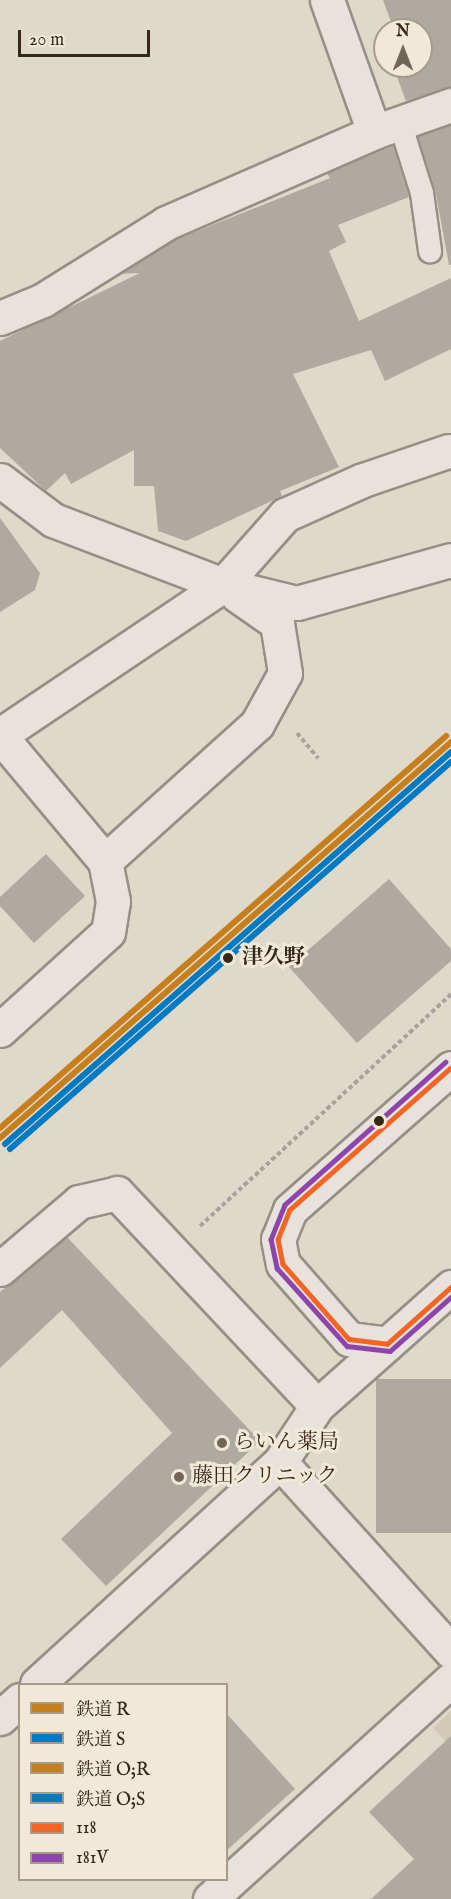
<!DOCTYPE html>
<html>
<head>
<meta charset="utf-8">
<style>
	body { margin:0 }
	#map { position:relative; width:451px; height:1899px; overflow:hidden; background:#dfd9ca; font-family:"IM FELL English","Noto Serif JP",serif }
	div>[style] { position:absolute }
	.green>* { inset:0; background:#d3cab5 }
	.building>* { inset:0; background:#afaa9f; transform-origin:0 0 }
	.path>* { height:4px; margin-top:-2px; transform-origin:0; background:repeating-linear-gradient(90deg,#a7a39c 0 4.5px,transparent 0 7.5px) }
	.roads { filter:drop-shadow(2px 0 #958f85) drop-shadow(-2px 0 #958f85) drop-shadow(0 2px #958f85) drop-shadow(0 -2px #958f85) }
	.service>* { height:22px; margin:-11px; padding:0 11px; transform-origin:11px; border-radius:11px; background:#e7e3dc }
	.minor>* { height:33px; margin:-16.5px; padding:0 16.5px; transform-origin:16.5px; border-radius:16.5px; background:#e7e3dc }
	.tertiary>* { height:33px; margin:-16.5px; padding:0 16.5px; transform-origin:16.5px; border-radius:16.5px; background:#e7e3dc }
	.bus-1>* { height:4.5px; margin:-2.25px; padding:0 2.25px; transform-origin:2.25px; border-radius:2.25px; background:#f26522 }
	.bus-2>* { height:4.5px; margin:-2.25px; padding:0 2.25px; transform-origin:2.25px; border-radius:2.25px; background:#8e44ad }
	.rail-1>* { height:6px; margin:-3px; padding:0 3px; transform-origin:3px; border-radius:3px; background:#c77f1d }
	.rail-2>* { height:6px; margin:-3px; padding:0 3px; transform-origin:3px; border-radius:3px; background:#007ac2 }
	.rail-3>* { height:6px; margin:-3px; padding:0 3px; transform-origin:3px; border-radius:3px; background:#c77f1d }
	.rail-4>* { height:6px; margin:-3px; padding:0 3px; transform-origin:3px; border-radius:3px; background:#007ac2 }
	.dots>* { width:16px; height:16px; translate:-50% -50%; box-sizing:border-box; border:3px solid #f0e9d7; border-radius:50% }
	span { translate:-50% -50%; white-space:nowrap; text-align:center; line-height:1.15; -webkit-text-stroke:6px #f0e9d7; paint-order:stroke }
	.stop-label { font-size:21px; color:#362718; font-weight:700 }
	.left { translate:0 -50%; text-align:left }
	.poi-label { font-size:21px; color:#362718 }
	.legend { position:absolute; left:18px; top:1683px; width:210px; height:198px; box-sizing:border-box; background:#f0e9d7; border:2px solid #a69b8b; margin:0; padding:8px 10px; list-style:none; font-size:18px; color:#362718 }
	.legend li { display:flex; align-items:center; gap:12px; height:30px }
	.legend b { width:30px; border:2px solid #a69b8b }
	.north { position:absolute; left:373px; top:18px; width:60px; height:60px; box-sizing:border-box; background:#f0e9d7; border:2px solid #a69b8b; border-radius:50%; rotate:0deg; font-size:16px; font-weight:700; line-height:24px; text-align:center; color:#362718 }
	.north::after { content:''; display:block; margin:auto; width:21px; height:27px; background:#716556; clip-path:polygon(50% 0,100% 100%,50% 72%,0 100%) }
	.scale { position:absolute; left:18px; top:30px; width:132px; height:27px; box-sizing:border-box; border:3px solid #362718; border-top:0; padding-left:8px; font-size:18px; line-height:21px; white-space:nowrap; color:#362718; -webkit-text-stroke:4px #f0e9d7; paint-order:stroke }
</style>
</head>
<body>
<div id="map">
	<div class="green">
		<i style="clip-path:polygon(451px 1711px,451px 1747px,433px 1728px)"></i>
	</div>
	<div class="building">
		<i style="clip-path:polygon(383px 0,451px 0,451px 87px,406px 101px,397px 77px,410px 72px,408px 66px,421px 66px,421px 30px,394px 30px)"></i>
		<i style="clip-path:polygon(451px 125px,451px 265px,449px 265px,435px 189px,418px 136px)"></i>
		<i style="clip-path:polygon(393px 146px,409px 197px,338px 225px,346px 242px,329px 251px,359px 321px,451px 278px,451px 349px,385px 381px,371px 350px,293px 374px,339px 467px,280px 491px,282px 496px,186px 541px,158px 531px,154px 486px,134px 486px,134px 450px,71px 484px,65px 473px,46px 491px,0 448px,0 341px,140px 273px,119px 274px,175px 240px,330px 178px,327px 173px)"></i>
		<i style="clip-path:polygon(0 518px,40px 573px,35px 590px,0 612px)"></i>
		<i style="clip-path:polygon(46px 854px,85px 896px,34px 943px,0 906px,0 897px)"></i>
		<i style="clip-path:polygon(389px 879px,451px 949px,451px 961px,357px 1043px,289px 967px)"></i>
		<i style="clip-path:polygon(67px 1237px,260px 1441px,106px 1586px,61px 1539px,172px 1433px,62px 1310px,0 1368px,0 1292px)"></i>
		<i style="left:376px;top:1379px;width:75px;height:154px"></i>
		<i style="clip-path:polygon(226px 1713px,295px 1789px,226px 1851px)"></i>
		<i style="clip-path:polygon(451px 1736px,451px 1899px,371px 1899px,414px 1859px,369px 1812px)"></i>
	</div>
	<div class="path">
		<i style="left:297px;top:733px;width:33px;rotate:50deg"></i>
		<i style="left:200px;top:1226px;width:342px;rotate:-42.7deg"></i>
	</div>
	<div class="roads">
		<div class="service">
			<i style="left:400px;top:123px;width:73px;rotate:72.6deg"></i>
			<i style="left:422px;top:193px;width:59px;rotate:82.1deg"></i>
		</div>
		<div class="minor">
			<i style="left:327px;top:0;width:140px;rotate:70.4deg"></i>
			<i style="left:0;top:318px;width:47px;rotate:-22.7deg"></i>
			<i style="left:43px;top:300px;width:145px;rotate:-32deg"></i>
			<i style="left:166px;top:223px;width:227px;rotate:-23.6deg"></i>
			<i style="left:374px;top:132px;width:82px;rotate:-19.3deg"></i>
			<i style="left:0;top:480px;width:66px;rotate:37deg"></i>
			<i style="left:53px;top:520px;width:182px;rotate:20.9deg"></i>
			<i style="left:223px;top:585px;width:76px;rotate:13.7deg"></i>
			<i style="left:297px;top:603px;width:160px;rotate:-15.6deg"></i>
			<i style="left:223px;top:585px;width:94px;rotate:-48.5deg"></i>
			<i style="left:285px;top:515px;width:85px;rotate:-24.2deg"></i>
			<i style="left:363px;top:480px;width:90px;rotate:-18.8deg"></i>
			<i style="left:0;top:736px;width:163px;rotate:50deg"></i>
			<i style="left:105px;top:861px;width:41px;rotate:78.7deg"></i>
			<i style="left:113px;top:901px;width:31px;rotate:99deg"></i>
			<i style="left:108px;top:932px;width:146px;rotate:137.8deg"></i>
			<i style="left:105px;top:861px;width:205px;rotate:-42deg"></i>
			<i style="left:257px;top:724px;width:58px;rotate:-61.2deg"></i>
			<i style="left:285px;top:673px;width:51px;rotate:-99.1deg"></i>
			<i style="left:277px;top:623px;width:49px;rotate:-145deg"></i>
			<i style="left:0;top:1269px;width:104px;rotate:-40.3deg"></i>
			<i style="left:79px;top:1202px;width:39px;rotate:-13deg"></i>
			<i style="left:117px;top:1193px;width:292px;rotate:46.8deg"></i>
			<i style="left:280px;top:1462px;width:255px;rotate:47.9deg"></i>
			<i style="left:37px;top:1684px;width:329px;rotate:-42.4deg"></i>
			<i style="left:280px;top:1462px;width:67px;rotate:-56.5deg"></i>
			<i style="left:317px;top:1406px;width:94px;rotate:-41.5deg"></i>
			<i style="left:0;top:1718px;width:27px;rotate:-42deg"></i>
			<i style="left:210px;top:1899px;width:326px;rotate:-42.3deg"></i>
		</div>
		<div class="tertiary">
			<i style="left:0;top:735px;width:269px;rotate:-33.9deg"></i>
			<i style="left:451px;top:1068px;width:215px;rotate:138.6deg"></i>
			<i style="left:290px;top:1210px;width:31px;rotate:112deg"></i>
			<i style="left:278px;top:1239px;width:25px;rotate:79deg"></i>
			<i style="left:283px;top:1264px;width:100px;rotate:48.7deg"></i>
			<i style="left:349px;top:1339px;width:38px;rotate:7deg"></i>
			<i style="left:387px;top:1344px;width:86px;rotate:-41.7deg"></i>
		</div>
	</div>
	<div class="bus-1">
		<i style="left:451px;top:1068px;width:215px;rotate:138.6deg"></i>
		<i style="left:290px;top:1210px;width:31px;rotate:112deg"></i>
		<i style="left:278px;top:1239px;width:25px;rotate:79deg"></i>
		<i style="left:283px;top:1264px;width:100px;rotate:48.7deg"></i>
		<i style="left:349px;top:1339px;width:38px;rotate:7deg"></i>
		<i style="left:387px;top:1344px;width:86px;rotate:-41.7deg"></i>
	</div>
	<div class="bus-2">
		<i style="left:446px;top:1062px;width:215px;rotate:138.4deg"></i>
		<i style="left:285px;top:1205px;width:37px;rotate:112deg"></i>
		<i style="left:271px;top:1239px;width:30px;rotate:78deg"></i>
		<i style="left:277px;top:1268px;width:105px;rotate:48.1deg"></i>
		<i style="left:347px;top:1346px;width:43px;rotate:6.6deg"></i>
		<i style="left:390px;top:1351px;width:81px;rotate:-41.5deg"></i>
	</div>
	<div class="rail-1">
		<i style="left:0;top:1138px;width:600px;rotate:-41.28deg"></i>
	</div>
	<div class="rail-2">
		<i style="left:5px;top:1144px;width:594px;rotate:-41.31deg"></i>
	</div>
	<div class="rail-3">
		<i style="left:0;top:1128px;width:594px;rotate:-41.31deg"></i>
	</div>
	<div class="rail-4">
		<i style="left:10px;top:1149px;width:587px;rotate:-41.27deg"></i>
	</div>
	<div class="dots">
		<i style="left:228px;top:958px;background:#362718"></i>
		<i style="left:379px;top:1121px;background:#362718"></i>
		<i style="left:222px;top:1443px;background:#716556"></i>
		<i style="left:179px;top:1477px;background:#716556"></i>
	</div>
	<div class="stop-label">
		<span class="left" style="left:242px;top:958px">津久野</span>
	</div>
	<div class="poi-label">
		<span class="left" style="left:234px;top:1443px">らいん薬局</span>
		<span class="left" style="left:192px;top:1477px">藤田クリニック</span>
	</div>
	<ul class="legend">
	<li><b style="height:8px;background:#c77f1d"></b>鉄道 R</li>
	<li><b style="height:8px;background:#007ac2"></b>鉄道 S</li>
	<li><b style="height:8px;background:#c77f1d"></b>鉄道 O;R</li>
	<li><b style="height:8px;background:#007ac2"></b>鉄道 O;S</li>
	<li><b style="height:8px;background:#f26522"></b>118</li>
	<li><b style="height:8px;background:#8e44ad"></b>181V</li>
	</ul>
	<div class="north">N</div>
	<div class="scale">20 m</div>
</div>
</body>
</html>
